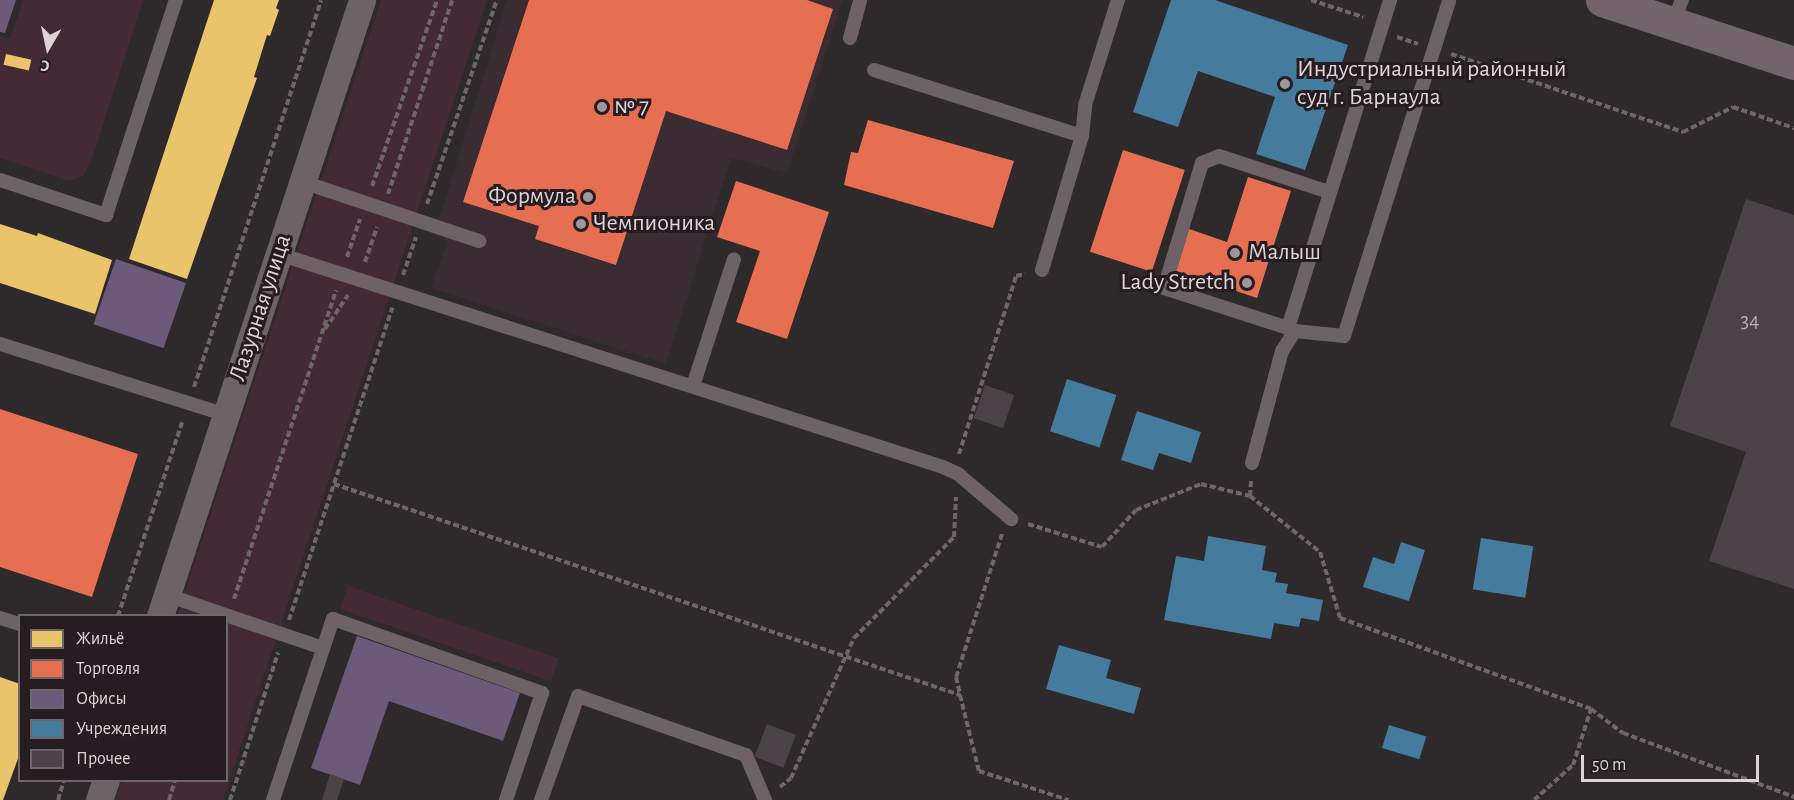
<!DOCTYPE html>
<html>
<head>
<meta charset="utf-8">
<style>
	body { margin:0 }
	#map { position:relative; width:1794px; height:800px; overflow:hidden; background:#2e292b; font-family:"Alegreya Sans",sans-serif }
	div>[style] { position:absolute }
	.built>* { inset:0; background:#3b2b32 }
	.green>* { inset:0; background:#442a35; transform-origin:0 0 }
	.homes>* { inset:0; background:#e9c46a; transform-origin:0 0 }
	.shops>* { inset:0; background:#e76f51; transform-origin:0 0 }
	.offices>* { inset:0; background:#6d597a; transform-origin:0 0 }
	.public>* { inset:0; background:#457b9d; transform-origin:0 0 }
	.building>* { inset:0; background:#4d4247; transform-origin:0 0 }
	.path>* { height:4px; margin-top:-2px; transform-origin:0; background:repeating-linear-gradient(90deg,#6f666a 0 6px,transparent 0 9px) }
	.service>* { height:14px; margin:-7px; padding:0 7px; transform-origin:7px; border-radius:7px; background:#6f6267 }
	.minor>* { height:27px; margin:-13.5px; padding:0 13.5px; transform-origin:13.5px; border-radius:13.5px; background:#6f6267 }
	.secondary>* { height:33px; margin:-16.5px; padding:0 16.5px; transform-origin:16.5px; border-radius:16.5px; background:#73646b }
	.dots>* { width:16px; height:16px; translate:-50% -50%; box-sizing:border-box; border:3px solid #271c21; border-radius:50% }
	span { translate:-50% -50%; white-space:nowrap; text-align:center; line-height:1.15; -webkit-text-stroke:6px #271c21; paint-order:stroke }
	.number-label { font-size:21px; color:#b8b0b3 }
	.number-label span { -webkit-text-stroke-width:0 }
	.poi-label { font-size:24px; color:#dcd4d7 }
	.left { translate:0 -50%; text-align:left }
	.right { translate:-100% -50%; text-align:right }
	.street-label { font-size:24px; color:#dcd4d7 }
	.legend { position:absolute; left:18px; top:614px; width:210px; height:168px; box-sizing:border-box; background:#271c21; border:2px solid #6f666a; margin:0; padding:8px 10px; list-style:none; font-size:18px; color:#dcd4d7 }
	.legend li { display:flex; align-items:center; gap:12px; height:30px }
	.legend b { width:30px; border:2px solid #6f666a }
	.north { position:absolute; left:18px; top:18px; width:60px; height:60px; -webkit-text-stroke:4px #271c21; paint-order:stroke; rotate:189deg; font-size:16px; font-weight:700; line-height:24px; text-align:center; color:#dcd4d7 }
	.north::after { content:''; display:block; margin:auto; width:21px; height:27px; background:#dcd4d7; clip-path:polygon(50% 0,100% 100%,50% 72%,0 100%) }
	.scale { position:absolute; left:1581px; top:755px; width:178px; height:27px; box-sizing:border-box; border:3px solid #dcd4d7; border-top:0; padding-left:8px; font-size:18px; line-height:21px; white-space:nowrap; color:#dcd4d7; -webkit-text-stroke:4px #271c21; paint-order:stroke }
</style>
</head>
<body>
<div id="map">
	<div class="built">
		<i style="clip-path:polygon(507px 0,843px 0,787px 173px,731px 158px,666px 364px,431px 288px,447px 241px,434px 235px)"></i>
	</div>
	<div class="green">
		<i style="clip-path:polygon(23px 0,143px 0,91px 162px,83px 176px,69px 181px,0 158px,0 36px,10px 39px)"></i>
		<i style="clip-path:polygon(381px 0,487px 0,223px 800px,115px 800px,122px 781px,226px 780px,226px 616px,177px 615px)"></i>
		<i style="left:348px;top:586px;width:223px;height:24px;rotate:19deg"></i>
	</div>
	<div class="homes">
		<i style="clip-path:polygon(214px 0,279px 0,276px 8px,279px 10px,270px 36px,267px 35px,254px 77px,257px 78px,187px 279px,129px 259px)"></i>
		<i style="left:6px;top:54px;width:26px;height:11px;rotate:13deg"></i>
		<i style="clip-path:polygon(0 224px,37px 236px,38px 233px,112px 260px,95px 314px,0 283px)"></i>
		<i style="clip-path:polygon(0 677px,20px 684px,20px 753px,3px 800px,0 800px)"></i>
	</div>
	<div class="shops">
		<i style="clip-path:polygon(529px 0,807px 0,833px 9px,787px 150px,666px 111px,616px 265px,535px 239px,539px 226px,463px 202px)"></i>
		<i style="clip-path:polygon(868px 120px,1014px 161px,993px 228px,844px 185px,851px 152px,858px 153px)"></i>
		<i style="left:1123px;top:150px;width:65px;height:107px;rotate:18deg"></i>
		<i style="clip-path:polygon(1248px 177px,1291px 191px,1257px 298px,1176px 271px,1189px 229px,1227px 242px)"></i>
		<i style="clip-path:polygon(736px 181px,829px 212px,787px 339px,736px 322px,760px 251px,717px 237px)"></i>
		<i style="clip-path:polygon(0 409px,138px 454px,92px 597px,0 567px)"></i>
	</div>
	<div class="offices">
		<i style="clip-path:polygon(0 0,16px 0,5px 33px,0 32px)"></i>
		<i style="left:116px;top:259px;width:74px;height:69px;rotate:19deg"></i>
		<i style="clip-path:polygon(357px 636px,520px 693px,503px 741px,389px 701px,360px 785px,311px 768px)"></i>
	</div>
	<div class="public">
		<i style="clip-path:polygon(1171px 0,1215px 0,1348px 45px,1305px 170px,1256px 154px,1275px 97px,1198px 71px,1178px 127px,1133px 112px)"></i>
		<i style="left:1067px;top:379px;width:52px;height:55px;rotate:18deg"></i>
		<i style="clip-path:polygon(1137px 411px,1201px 432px,1191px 463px,1159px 453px,1153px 470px,1121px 460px)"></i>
		<i style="clip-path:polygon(1208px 536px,1266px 546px,1262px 570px,1277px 573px,1275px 582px,1288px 584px,1286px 593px,1323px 600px,1319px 621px,1301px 618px,1299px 627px,1274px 623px,1271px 639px,1164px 620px,1176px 556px,1204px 561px)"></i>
		<i style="left:1481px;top:538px;width:53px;height:52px;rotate:9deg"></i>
		<i style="clip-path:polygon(1401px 542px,1425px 550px,1409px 601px,1363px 587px,1373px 557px,1394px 564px)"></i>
		<i style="clip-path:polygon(1059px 645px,1111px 660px,1106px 678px,1141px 688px,1134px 714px,1046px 689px)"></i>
		<i style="left:1389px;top:725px;width:39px;height:24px;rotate:17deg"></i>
	</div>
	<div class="building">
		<i style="clip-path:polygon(1746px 199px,1794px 215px,1794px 589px,1709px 561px,1746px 452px,1670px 426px)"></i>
		<i style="left:985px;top:385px;width:31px;height:35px;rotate:19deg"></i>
		<i style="left:767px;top:724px;width:31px;height:35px;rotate:21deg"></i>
		<i style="clip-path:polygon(330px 774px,344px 779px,337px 800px,322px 800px)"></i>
	</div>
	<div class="path">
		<i style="left:1311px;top:0;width:55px;rotate:18.1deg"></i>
		<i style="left:1397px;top:37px;width:22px;rotate:18deg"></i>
		<i style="left:1451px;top:54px;width:245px;rotate:18.6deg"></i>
		<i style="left:1683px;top:132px;width:56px;rotate:-26.6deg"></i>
		<i style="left:1733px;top:107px;width:65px;rotate:19deg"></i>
		<i style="left:372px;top:186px;width:197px;rotate:-70.7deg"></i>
		<i style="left:388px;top:194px;width:204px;rotate:-71.7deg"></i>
		<i style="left:427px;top:204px;width:216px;rotate:-71.1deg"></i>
		<i style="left:347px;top:257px;width:40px;rotate:-71.1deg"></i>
		<i style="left:365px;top:262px;width:37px;rotate:-71deg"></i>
		<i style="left:403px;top:275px;width:40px;rotate:-71.1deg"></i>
		<i style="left:325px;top:329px;width:41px;rotate:-55.9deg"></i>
		<i style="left:194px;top:387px;width:407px;rotate:-71.8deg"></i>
		<i style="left:959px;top:454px;width:187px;rotate:-72.2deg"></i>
		<i style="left:1016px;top:276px;width:9px;rotate:-13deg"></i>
		<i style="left:334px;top:484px;width:661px;rotate:18.63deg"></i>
		<i style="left:1250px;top:496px;width:15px;rotate:-86deg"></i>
		<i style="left:1028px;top:524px;width:77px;rotate:17.3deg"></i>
		<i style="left:1102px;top:547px;width:50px;rotate:-47.4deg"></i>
		<i style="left:1136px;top:510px;width:70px;rotate:-21.8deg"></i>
		<i style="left:1201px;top:484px;width:50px;rotate:13.8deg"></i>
		<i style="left:1250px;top:496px;width:90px;rotate:38.7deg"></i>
		<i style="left:1320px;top:552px;width:69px;rotate:73.1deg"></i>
		<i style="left:1340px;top:618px;width:267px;rotate:19.9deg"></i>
		<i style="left:1591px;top:709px;width:40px;rotate:37deg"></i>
		<i style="left:1623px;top:733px;width:183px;rotate:20.5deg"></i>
		<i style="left:1002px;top:534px;width:150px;rotate:107.8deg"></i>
		<i style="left:956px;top:677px;width:18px;rotate:77deg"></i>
		<i style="left:960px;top:695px;width:78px;rotate:76deg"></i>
		<i style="left:979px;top:771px;width:94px;rotate:18deg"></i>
		<i style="left:234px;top:599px;width:325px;rotate:-71.7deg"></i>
		<i style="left:118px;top:616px;width:206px;rotate:-71.7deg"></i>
		<i style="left:289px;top:620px;width:329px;rotate:-71.7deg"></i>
		<i style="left:780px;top:787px;width:14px;rotate:-39deg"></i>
		<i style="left:791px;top:778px;width:154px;rotate:-65.8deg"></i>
		<i style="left:854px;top:638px;width:142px;rotate:-45.3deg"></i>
		<i style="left:954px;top:537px;width:40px;rotate:-87.1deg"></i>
		<i style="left:58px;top:800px;width:21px;rotate:-73deg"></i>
		<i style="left:169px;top:800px;width:21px;rotate:-73deg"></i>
		<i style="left:230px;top:800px;width:155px;rotate:-71.9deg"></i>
		<i style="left:1534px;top:800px;width:52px;rotate:-41.9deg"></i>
		<i style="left:1573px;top:765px;width:59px;rotate:-72.2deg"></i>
	</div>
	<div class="service">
		<i style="left:1673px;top:23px;width:25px;rotate:-69deg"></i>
		<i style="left:850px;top:38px;width:39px;rotate:-75deg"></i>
		<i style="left:874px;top:70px;width:218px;rotate:17.6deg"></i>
		<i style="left:0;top:180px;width:112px;rotate:18.3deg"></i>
		<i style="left:106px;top:215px;width:226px;rotate:-72deg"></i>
		<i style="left:303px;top:182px;width:186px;rotate:18.5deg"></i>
		<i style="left:279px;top:254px;width:697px;rotate:17.79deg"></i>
		<i style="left:943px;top:467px;width:17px;rotate:25deg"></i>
		<i style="left:958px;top:474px;width:70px;rotate:40.3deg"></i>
		<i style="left:1042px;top:270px;width:140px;rotate:-73.4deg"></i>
		<i style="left:1082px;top:136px;width:31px;rotate:-84deg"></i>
		<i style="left:1085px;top:105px;width:110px;rotate:-72.6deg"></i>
		<i style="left:1288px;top:328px;width:130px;rotate:-162.1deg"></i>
		<i style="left:1164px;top:288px;width:131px;rotate:-73.1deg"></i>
		<i style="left:1202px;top:163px;width:18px;rotate:-22deg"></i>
		<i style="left:1219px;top:156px;width:116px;rotate:18.1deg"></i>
		<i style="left:1295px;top:331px;width:8px;rotate:-157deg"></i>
		<i style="left:1288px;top:328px;width:343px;rotate:-72.7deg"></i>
		<i style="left:0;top:344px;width:237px;rotate:17.4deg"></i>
		<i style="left:693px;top:386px;width:133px;rotate:-72.1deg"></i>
		<i style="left:1252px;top:463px;width:116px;rotate:-75deg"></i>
		<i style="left:1282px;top:351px;width:24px;rotate:-57deg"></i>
		<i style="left:1295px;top:331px;width:49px;rotate:5.8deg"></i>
		<i style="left:1344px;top:336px;width:352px;rotate:-72.6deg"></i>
		<i style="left:167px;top:595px;width:165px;rotate:18.8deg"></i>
		<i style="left:0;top:618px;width:21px;rotate:17deg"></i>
		<i style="left:273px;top:800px;width:191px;rotate:-71.7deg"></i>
		<i style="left:333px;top:619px;width:222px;rotate:19.5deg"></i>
		<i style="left:542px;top:693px;width:113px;rotate:108.6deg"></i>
		<i style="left:541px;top:800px;width:110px;rotate:-70.4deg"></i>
		<i style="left:578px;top:696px;width:178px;rotate:19.4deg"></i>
		<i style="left:746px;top:755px;width:49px;rotate:67.1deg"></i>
	</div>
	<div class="minor">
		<i style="left:160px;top:616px;width:648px;rotate:-71.84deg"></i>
		<i style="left:99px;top:800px;width:21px;rotate:-71deg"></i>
	</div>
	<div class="secondary">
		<i style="left:1602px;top:0;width:202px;rotate:18.2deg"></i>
	</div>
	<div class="dots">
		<i style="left:1285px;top:84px;background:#9f989b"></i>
		<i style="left:602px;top:107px;background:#9f989b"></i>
		<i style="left:588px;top:197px;background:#9f989b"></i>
		<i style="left:581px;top:224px;background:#9f989b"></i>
		<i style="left:1235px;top:253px;background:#9f989b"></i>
		<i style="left:1247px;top:283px;background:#9f989b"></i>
	</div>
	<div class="number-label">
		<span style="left:1750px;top:321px">34</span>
	</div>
	<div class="poi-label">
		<span class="left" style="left:1297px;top:84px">Индустриальный районный<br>суд г. Барнаула</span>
		<span class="left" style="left:614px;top:107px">№ 7</span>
		<span class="right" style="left:576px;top:197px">Формула</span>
		<span class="left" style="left:593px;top:224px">Чемпионика</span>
		<span class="left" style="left:1248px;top:253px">Малыш</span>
		<span class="right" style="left:1235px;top:283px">Lady Stretch</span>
	</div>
	<div class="street-label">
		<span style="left:261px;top:308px;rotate:-72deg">Лазурная улица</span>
	</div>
	<ul class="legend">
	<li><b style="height:16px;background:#e9c46a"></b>Жильё</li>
	<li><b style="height:16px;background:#e76f51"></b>Торговля</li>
	<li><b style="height:16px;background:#6d597a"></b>Офисы</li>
	<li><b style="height:16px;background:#457b9d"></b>Учреждения</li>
	<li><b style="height:16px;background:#4d4247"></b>Прочее</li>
	</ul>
	<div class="north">С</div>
	<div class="scale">50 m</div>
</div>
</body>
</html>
